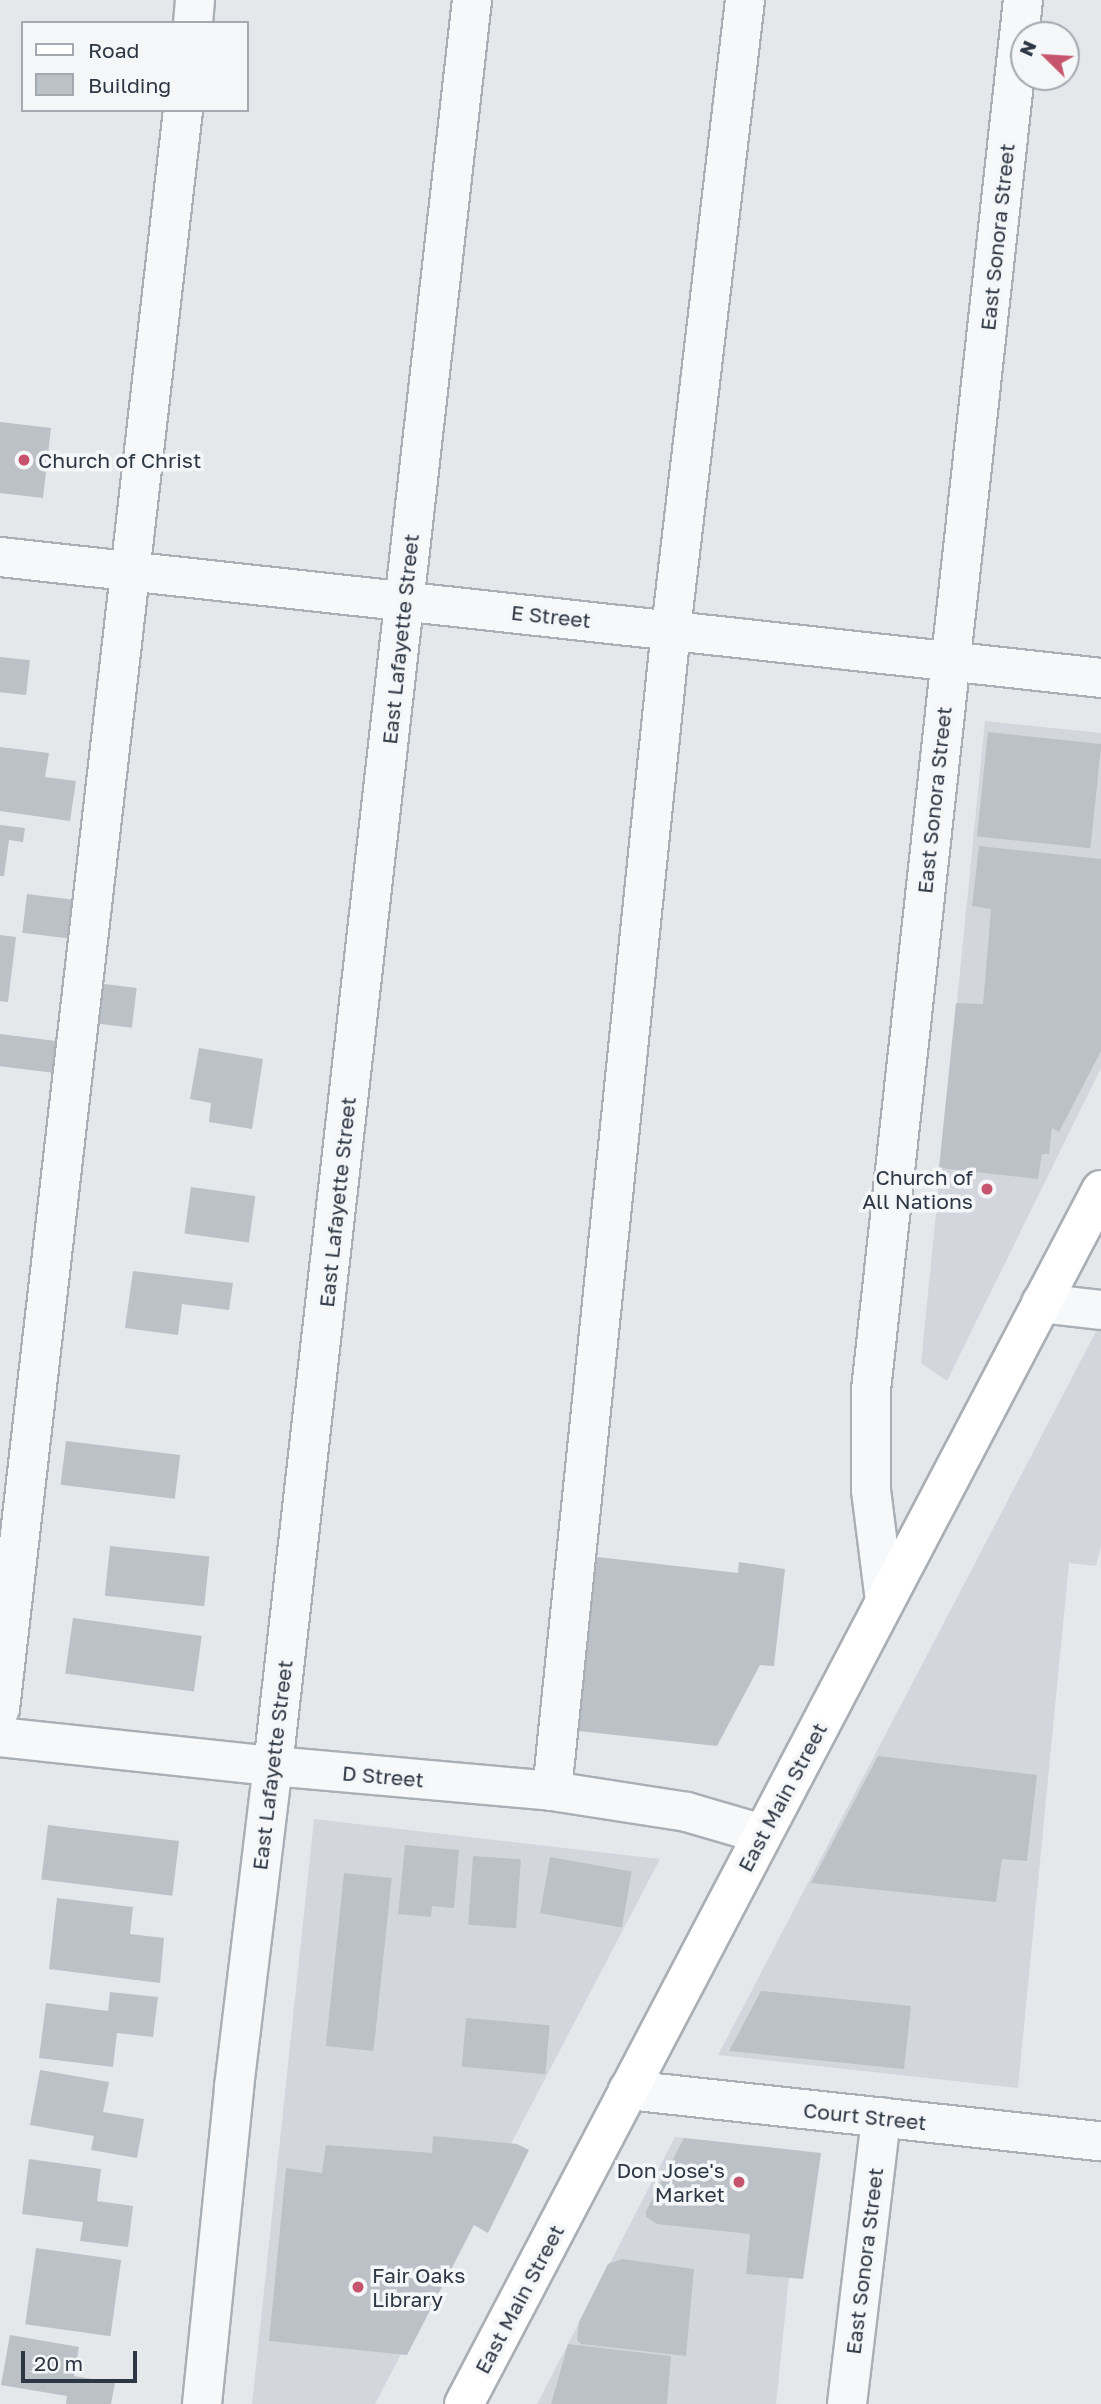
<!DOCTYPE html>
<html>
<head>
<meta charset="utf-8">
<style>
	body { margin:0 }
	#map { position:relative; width:1101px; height:2404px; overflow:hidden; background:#e4e8eb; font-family:"Golos Text",sans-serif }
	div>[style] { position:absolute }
	.built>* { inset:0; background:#d3d7dd }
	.building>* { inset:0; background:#bcc1c8; transform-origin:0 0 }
	.roads { filter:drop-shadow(2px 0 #a9afb5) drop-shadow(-2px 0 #a9afb5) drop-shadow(0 2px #a9afb5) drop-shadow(0 -2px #a9afb5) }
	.minor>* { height:38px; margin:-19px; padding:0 19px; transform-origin:19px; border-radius:19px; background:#f7f8fa }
	.major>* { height:38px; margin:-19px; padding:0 19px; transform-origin:19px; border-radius:19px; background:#fff }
	.dots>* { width:19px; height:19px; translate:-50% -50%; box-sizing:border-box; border:4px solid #f4f6f8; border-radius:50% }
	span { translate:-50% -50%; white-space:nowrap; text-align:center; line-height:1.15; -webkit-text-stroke:7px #f4f6f8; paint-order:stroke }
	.street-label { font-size:21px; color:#2d3643 }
	.poi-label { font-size:21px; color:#2d3643 }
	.left { translate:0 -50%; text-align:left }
	.right { translate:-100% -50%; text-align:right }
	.legend { position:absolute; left:21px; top:21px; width:228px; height:91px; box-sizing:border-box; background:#f4f6f8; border:2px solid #a4a9b0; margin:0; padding:9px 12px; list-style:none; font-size:21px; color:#2d3643 }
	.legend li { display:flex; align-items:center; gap:14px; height:35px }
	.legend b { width:35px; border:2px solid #a4a9b0 }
	.north { position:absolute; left:1010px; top:21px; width:70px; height:70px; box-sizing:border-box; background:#f4f6f8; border:2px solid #a4a9b0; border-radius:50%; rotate:294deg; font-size:19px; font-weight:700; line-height:28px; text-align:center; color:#2d3643 }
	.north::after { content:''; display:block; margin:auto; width:24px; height:32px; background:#c6546c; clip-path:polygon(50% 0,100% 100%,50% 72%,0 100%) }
	.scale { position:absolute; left:21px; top:2351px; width:116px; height:32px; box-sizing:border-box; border:4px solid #2d3643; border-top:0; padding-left:9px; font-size:21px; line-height:24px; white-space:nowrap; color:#2d3643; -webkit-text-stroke:5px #f4f6f8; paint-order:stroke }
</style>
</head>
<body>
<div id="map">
	<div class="built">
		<i style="clip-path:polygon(985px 721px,1101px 733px,1101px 1068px,947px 1381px,921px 1363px)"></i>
		<i style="clip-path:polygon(1101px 1322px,1101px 1546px,1096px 1566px,1069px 1563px,1018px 2088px,718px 2055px)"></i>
		<i style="clip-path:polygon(314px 1819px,660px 1859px,375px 2404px,252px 2404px)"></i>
		<i style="clip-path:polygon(675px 2137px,802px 2151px,776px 2404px,537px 2404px)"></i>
	</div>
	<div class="building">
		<i style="clip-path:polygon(0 422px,51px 428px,43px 498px,0 493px)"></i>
		<i style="left:0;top:657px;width:30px;height:35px;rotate:6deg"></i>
		<i style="left:988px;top:732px;width:114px;height:105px;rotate:6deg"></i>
		<i style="clip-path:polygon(0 747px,49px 753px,45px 777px,76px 781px,70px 821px,0 811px)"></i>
		<i style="clip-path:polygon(0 825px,25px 828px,23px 842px,9px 840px,4px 876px,0 876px)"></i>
		<i style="clip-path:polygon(979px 846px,1101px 859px,1101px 1051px,1059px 1132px,1052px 1128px,1049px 1154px,1042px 1154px,1038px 1179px,939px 1168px,956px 1003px,983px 1004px,991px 909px,972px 906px)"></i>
		<i style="left:27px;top:894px;width:47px;height:39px;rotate:7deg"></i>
		<i style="clip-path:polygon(0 935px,16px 937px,8px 1002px,0 1001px)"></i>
		<i style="left:96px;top:983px;width:41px;height:40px;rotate:7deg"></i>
		<i style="left:0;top:1034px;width:57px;height:32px;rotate:7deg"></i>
		<i style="clip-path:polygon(199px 1048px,263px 1059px,252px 1129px,209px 1122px,211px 1103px,190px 1099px)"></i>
		<i style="left:191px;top:1187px;width:65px;height:47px;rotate:8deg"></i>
		<i style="clip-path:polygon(133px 1271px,233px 1283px,229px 1310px,182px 1304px,178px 1335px,125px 1328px)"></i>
		<i style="left:66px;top:1441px;width:115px;height:44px;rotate:7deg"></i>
		<i style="left:110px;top:1546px;width:100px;height:50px;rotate:6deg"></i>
		<i style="clip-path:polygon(597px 1557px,738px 1573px,739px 1562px,785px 1569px,774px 1666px,760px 1665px,717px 1746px,578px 1731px)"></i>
		<i style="left:73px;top:1618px;width:130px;height:56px;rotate:8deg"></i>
		<i style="clip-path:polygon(878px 1756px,1037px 1775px,1027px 1861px,1002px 1859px,996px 1902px,811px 1883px)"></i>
		<i style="left:48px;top:1825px;width:132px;height:55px;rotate:7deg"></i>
		<i style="clip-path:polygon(405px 1845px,459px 1850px,454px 1908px,432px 1906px,431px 1917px,398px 1914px)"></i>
		<i style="left:473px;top:1856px;width:48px;height:69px;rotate:4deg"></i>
		<i style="left:550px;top:1857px;width:83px;height:57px;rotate:10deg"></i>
		<i style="left:344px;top:1873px;width:48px;height:174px;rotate:6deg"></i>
		<i style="clip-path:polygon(57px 1898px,133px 1907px,130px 1934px,164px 1938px,160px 1983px,49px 1969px)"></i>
		<i style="clip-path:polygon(761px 1991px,911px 2006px,904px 2069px,729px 2051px)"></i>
		<i style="clip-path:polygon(110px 1992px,158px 1997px,153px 2037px,117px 2033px,113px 2067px,39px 2058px,46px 2003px,108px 2011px)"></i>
		<i style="left:466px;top:2018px;width:84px;height:49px;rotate:5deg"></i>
		<i style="clip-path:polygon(40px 2070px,109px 2082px,103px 2112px,144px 2119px,137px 2158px,91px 2150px,94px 2136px,30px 2125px)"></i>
		<i style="clip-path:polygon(433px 2136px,517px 2144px,529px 2150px,488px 2233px,474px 2225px,407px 2355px,269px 2341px,286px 2168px,322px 2173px,326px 2145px,432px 2153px)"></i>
		<i style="clip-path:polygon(684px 2138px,821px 2153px,803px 2279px,746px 2274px,750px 2234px,657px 2224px,646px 2217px,646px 2211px)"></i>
		<i style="clip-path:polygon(29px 2159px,101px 2169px,97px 2201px,133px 2206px,128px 2247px,80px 2241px,83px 2222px,22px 2214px)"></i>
		<i style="left:36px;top:2248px;width:86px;height:77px;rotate:8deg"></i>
		<i style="clip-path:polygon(622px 2259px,694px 2269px,686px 2356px,581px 2344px,577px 2340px,579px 2322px,608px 2264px)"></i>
		<i style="clip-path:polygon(10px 2335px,79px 2347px,74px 2376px,115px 2383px,111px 2404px,66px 2404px,67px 2396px,1px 2385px)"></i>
		<i style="clip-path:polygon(568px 2344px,671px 2356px,667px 2404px,551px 2404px)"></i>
	</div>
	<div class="roads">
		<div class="minor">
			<i style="left:193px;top:23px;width:23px;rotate:-85deg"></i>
			<i style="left:0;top:557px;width:1108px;rotate:6.27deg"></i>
			<i style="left:1041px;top:1303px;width:60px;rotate:6.7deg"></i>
			<i style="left:885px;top:1601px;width:112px;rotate:-97.2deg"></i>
			<i style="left:871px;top:1490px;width:100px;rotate:-90deg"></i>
			<i style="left:871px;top:1390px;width:1398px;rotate:-83.76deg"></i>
			<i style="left:0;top:1709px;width:1609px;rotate:-83.47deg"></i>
			<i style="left:0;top:1737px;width:275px;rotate:6.1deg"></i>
			<i style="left:273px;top:1766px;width:280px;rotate:5.1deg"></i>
			<i style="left:552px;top:1791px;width:137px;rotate:8.8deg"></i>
			<i style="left:687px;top:1812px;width:78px;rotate:16.3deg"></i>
			<i style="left:552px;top:1791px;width:1168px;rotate:-84.15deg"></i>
			<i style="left:671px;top:629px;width:633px;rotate:-83.29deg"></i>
			<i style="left:628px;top:2090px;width:476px;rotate:6.2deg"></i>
			<i style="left:202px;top:2404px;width:319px;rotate:-84.2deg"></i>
			<i style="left:234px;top:2087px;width:323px;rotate:-83.1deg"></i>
			<i style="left:273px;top:1766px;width:1777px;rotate:-83.57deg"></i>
			<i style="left:847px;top:2404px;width:289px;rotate:-83.2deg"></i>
		</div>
		<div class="major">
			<i style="left:464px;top:2404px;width:1371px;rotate:-62.31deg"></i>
		</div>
	</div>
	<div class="dots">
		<i style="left:24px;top:460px;background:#c6546c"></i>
		<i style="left:987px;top:1189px;background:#c6546c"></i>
		<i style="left:739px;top:2182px;background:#c6546c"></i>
		<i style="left:358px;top:2287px;background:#c6546c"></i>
	</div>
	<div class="street-label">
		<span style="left:997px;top:237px;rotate:-84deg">East Sonora Street</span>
		<span style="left:551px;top:616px;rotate:6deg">E Street</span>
		<span style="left:400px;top:639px;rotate:-84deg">East Lafayette Street</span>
		<span style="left:934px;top:800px;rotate:-84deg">East Sonora Street</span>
		<span style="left:337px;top:1202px;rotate:-84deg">East Lafayette Street</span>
		<span style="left:272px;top:1765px;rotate:-83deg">East Lafayette Street</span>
		<span style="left:383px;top:1776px;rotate:5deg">D Street</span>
		<span style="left:782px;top:1797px;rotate:-62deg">East Main Street</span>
		<span style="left:865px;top:2116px;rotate:6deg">Court Street</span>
		<span style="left:864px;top:2261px;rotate:-83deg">East Sonora Street</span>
		<span style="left:519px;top:2299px;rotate:-62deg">East Main Street</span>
	</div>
	<div class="poi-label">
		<span class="left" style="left:38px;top:460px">Church of Christ</span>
		<span class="right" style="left:973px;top:1189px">Church of<br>All Nations</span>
		<span class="right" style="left:725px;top:2182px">Don Jose's<br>Market</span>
		<span class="left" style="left:372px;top:2287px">Fair Oaks<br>Library</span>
	</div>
	<ul class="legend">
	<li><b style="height:9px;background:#fff"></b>Road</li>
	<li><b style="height:19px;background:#bcc1c8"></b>Building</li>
	</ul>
	<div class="north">N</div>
	<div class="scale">20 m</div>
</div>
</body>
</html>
